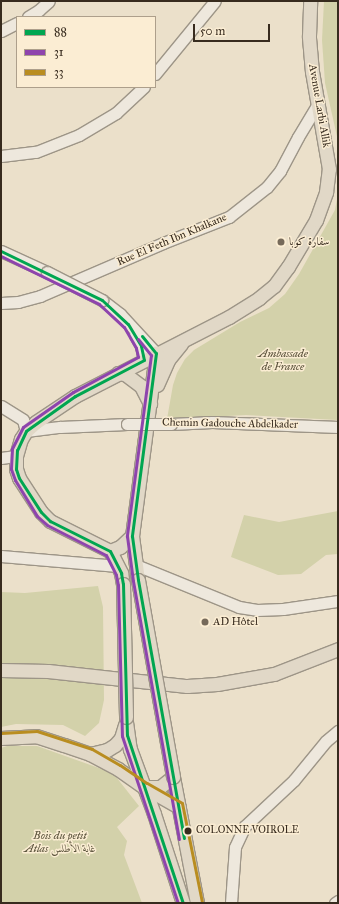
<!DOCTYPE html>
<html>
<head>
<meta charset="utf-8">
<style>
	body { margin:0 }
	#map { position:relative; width:339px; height:904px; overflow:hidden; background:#ebe0ca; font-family:"IM FELL Great Primer",Amiri,serif }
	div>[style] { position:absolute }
	.green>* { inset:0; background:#d3d1aa }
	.roads { filter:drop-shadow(1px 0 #9d9587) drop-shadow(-1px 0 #9d9587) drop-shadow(0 1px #9d9587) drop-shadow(0 -1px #9d9587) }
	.minor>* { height:11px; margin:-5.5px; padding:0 5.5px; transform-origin:5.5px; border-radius:5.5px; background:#eee8dd }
	.major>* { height:13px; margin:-6.5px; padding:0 6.5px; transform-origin:6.5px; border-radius:6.5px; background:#e1d8c7 }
	.bridges { filter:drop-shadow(1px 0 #9d9587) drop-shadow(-1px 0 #9d9587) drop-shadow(0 1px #9d9587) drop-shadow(0 -1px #9d9587) }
	.minor-bridge>* { height:11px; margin:-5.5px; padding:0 5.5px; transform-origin:5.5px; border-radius:5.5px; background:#eee8dd }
	.major-bridge>* { height:13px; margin:-6.5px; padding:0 6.5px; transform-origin:6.5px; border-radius:6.5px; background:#e1d8c7 }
	.bus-1>* { height:3px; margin:-1.5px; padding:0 1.5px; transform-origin:1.5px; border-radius:1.5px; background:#00a651 }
	.bus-2>* { height:3px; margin:-1.5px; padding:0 1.5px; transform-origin:1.5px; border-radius:1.5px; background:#8e44ad }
	.bus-3>* { height:3px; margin:-1.5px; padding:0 1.5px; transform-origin:1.5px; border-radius:1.5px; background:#b98d20 }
	.dots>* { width:11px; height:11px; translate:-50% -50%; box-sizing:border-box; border:2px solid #fbedd3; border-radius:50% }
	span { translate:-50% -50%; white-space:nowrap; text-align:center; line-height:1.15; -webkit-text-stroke:3px #fbedd3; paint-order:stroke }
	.bus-label { font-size:10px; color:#372b1e }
	.left { translate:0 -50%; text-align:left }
	.street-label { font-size:11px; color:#372b1e }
	.poi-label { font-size:11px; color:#372b1e }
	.park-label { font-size:11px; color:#59513a; font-style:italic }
	.frame { position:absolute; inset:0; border:2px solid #372b1e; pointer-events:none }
	.legend { position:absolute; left:16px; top:16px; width:140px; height:72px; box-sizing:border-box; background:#fbedd3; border:1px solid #ad9f8b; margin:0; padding:5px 7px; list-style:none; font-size:12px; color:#372b1e }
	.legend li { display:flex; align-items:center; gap:8px; height:20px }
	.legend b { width:20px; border:1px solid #ad9f8b }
	.scale { position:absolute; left:193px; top:24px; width:77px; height:18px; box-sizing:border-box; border:2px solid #372b1e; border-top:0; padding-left:5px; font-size:12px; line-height:14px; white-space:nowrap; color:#372b1e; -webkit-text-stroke:3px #fbedd3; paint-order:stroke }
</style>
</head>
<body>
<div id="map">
	<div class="green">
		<i style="clip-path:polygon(324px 1px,338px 1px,338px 141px,325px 83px,322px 40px)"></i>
		<i style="clip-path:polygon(338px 194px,338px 420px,246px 415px,167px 419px,173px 385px,177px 373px,185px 359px,194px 350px,240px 322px,269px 308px,285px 294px,299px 274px,335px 210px)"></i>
		<i style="clip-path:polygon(338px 511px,338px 554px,326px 555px,301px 574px,278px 575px,231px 557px,244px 515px,279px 522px)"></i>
		<i style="clip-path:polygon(98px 586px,103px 607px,104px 700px,99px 723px,85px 736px,63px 725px,16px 724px,1px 727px,1px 592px,25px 593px)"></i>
		<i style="clip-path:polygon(7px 746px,37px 746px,113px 773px,139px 806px,117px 827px,127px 841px,124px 855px,142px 903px,1px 903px,1px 748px)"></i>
	</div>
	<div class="roads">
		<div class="minor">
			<i style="left:28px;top:17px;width:13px;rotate:-32deg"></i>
			<i style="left:39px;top:10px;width:13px;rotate:-42deg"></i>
			<i style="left:1px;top:31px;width:18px;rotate:-27deg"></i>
			<i style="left:155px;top:74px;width:94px;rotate:-50.6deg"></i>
			<i style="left:1px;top:156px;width:35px;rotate:-7deg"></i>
			<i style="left:36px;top:152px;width:46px;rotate:-21.6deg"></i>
			<i style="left:79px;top:135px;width:43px;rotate:-30.7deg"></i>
			<i style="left:116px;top:113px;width:38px;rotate:-43deg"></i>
			<i style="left:1px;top:251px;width:51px;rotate:24.5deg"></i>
			<i style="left:102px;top:300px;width:23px;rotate:38deg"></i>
			<i style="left:120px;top:314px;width:53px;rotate:47.3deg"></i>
			<i style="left:1px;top:303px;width:17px;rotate:-3deg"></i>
			<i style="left:18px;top:302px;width:23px;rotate:-15deg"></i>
			<i style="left:40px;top:296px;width:134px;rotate:-23.3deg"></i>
			<i style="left:163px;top:243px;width:71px;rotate:-21.5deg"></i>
			<i style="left:229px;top:217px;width:48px;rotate:-38.3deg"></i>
			<i style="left:267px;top:187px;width:21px;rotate:-51deg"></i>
			<i style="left:280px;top:171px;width:38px;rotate:-62deg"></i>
			<i style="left:298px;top:137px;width:39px;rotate:-59deg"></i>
			<i style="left:135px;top:335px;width:13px;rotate:61deg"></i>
			<i style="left:141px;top:346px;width:14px;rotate:78deg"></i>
			<i style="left:1px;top:406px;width:26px;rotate:32deg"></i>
			<i style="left:23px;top:420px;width:11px;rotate:75deg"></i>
			<i style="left:26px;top:431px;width:34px;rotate:-7deg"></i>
			<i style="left:60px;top:427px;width:67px;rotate:-2.6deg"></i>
			<i style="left:171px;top:424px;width:41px;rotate:-2.8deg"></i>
			<i style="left:212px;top:422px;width:126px;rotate:2.3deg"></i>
			<i style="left:1px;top:458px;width:15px;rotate:-8deg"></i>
			<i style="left:1px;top:556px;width:117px;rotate:4.9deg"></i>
			<i style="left:136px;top:565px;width:111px;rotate:22.2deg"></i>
			<i style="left:239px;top:607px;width:18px;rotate:9deg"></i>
			<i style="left:257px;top:610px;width:26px;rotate:-2deg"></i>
			<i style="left:283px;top:609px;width:56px;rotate:-8.3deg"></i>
			<i style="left:231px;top:903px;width:56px;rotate:-85.9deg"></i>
			<i style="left:235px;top:847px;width:23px;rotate:-65deg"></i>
			<i style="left:245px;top:826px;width:67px;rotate:-43.2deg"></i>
			<i style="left:294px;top:780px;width:50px;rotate:-50.6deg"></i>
			<i style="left:326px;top:741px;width:16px;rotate:-40deg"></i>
			<i style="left:335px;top:903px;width:4px;rotate:-34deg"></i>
		</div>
		<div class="major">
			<i style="left:118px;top:373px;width:7px;rotate:8deg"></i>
			<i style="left:125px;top:374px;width:20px;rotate:37deg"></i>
			<i style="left:141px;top:386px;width:20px;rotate:63deg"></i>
			<i style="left:157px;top:385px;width:27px;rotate:-66deg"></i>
			<i style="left:168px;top:360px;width:21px;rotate:-51deg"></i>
			<i style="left:110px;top:551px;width:67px;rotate:-153.4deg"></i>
			<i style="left:50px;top:521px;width:13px;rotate:-135deg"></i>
			<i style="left:41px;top:512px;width:40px;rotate:-122.9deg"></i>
			<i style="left:19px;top:478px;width:9px;rotate:-108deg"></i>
			<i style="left:16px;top:469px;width:13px;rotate:-90deg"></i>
			<i style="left:16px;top:456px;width:18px;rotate:-74deg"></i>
			<i style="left:21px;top:439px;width:9px;rotate:-58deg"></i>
			<i style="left:26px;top:431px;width:13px;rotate:-42deg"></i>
			<i style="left:36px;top:422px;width:47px;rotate:-33.7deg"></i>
			<i style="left:75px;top:396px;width:173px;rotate:-27.2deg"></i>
			<i style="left:229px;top:317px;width:36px;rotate:-32deg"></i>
			<i style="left:259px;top:298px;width:19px;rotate:-39deg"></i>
			<i style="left:274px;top:286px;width:24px;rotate:-54deg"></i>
			<i style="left:288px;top:267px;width:55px;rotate:-59.2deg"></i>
			<i style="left:316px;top:220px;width:30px;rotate:-70deg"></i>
			<i style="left:326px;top:192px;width:23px;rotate:-83deg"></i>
			<i style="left:329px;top:169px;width:98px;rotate:-99.9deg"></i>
			<i style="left:312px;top:72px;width:36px;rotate:-95deg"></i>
			<i style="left:309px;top:36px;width:35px;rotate:-88deg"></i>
			<i style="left:110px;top:551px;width:25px;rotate:63deg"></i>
			<i style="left:121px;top:573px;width:11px;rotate:80deg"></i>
			<i style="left:110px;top:551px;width:11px;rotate:-22deg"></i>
			<i style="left:120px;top:547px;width:16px;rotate:-43deg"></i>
			<i style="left:138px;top:580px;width:44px;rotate:-97.8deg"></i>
			<i style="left:132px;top:536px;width:185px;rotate:-82.5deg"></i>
			<i style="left:1px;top:670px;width:47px;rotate:1.2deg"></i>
			<i style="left:48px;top:671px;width:140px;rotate:6.2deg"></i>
			<i style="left:187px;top:686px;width:30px;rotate:-4deg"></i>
			<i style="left:217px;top:684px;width:58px;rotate:-10deg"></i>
			<i style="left:274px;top:674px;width:69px;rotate:-21.3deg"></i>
			<i style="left:126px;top:722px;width:27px;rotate:82deg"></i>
			<i style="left:130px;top:749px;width:69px;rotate:69.7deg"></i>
			<i style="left:154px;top:814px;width:94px;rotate:72deg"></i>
			<i style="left:1px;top:738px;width:35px;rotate:-3deg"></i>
			<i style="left:36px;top:736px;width:29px;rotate:18deg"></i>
			<i style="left:64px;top:745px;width:28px;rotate:19deg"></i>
			<i style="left:90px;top:754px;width:32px;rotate:28deg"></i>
			<i style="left:118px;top:769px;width:32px;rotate:35deg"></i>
			<i style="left:144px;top:787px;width:16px"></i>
			<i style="left:160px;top:787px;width:16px;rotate:-38deg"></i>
			<i style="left:90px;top:754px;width:17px;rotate:-13deg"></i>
			<i style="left:107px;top:750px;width:9px;rotate:-32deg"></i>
			<i style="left:115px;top:745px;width:9px;rotate:-49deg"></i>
			<i style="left:121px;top:738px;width:14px;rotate:-73deg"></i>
			<i style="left:173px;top:777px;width:128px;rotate:79.2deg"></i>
			<i style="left:144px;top:787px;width:40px;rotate:29.7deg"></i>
		</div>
	</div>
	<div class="bridges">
		<div class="minor-bridge">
			<i style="left:47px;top:272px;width:62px;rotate:27deg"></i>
			<i style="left:127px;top:424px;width:44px"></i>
		</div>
		<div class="major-bridge">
			<i style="left:138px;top:580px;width:200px;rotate:79.9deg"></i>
			<i style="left:123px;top:584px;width:133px;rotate:88.7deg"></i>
		</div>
	</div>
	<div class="bus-1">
		<i style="left:1px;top:251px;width:112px;rotate:25.9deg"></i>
		<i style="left:102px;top:300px;width:35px;rotate:43deg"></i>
		<i style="left:128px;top:324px;width:26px;rotate:59deg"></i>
		<i style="left:141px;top:346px;width:14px;rotate:78deg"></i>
		<i style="left:144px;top:360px;width:78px;rotate:152.4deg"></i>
		<i style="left:75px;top:396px;width:60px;rotate:144.5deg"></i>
		<i style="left:26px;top:431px;width:21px;rotate:115deg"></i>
		<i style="left:17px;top:450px;width:19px;rotate:93deg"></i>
		<i style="left:16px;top:469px;width:9px;rotate:72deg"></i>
		<i style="left:19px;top:478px;width:40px;rotate:57.1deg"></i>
		<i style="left:41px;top:512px;width:13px;rotate:45deg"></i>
		<i style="left:50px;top:521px;width:67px;rotate:26.6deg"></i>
		<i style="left:110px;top:551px;width:25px;rotate:63deg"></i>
		<i style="left:121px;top:573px;width:11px;rotate:80deg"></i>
		<i style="left:123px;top:584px;width:151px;rotate:88.5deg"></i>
		<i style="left:127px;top:735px;width:177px;rotate:71.6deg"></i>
		<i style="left:142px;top:336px;width:22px;rotate:51deg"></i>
		<i style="left:156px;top:353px;width:185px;rotate:97.5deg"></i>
		<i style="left:132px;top:536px;width:44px;rotate:82.2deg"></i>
		<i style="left:138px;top:580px;width:262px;rotate:79.9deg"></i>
	</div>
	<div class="bus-2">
		<i style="left:1px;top:256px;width:109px;rotate:26.1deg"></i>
		<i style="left:99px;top:304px;width:34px;rotate:43deg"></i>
		<i style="left:124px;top:327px;width:24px;rotate:60deg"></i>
		<i style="left:136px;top:348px;width:9px;rotate:77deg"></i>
		<i style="left:138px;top:357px;width:74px;rotate:151.7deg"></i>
		<i style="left:73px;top:392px;width:61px;rotate:145deg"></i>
		<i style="left:23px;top:427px;width:25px;rotate:117deg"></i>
		<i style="left:12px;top:449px;width:20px;rotate:93deg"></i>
		<i style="left:11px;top:469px;width:12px;rotate:70deg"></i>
		<i style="left:15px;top:480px;width:42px;rotate:58.6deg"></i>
		<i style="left:37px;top:516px;width:13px;rotate:42deg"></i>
		<i style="left:47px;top:525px;width:66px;rotate:27deg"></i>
		<i style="left:106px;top:555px;width:22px;rotate:63deg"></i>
		<i style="left:116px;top:575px;width:10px;rotate:79deg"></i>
		<i style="left:118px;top:585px;width:151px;rotate:88.5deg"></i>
		<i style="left:122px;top:736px;width:176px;rotate:71.5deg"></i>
		<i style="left:138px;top:339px;width:21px;rotate:51deg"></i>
		<i style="left:151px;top:355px;width:183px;rotate:97.6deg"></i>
		<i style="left:127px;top:536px;width:45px;rotate:82.4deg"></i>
		<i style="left:133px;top:581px;width:262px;rotate:79.9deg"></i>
	</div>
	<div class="bus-3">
		<i style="left:1px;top:733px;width:36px;rotate:-3deg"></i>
		<i style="left:37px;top:731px;width:58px;rotate:18.1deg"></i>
		<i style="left:92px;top:749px;width:32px;rotate:30deg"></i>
		<i style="left:120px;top:765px;width:32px;rotate:34deg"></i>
		<i style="left:147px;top:783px;width:40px;rotate:29.7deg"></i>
		<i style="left:182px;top:803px;width:101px;rotate:78.6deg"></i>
	</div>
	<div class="dots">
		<i style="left:281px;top:242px;background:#766a5a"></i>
		<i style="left:205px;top:622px;background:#766a5a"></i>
		<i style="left:188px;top:831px;background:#372b1e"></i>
	</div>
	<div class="bus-label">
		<span class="left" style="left:196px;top:831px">COLONNE VOIROLE</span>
	</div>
	<div class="street-label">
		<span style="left:319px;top:106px;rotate:80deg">Avenue Larbi Allik</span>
		<span style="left:172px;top:240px;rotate:-23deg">Rue El Feth Ibn Khalkane</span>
		<span style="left:230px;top:424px;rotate:1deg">Chemin Gadouche Abdelkader</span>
	</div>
	<div class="poi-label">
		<span class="left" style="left:289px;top:242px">سفارة كوبا</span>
		<span class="left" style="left:213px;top:622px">AD Hôtel</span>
	</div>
	<div class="park-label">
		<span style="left:283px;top:361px">Ambassade<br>de France</span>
		<span style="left:60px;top:843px">Bois du petit<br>Atlas غابة الأطلس</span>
	</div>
	<div class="frame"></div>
	<ul class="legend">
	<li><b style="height:5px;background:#00a651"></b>88</li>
	<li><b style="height:5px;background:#8e44ad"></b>31</li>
	<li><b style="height:5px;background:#b98d20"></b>33</li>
	</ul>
	<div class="scale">50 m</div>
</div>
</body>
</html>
